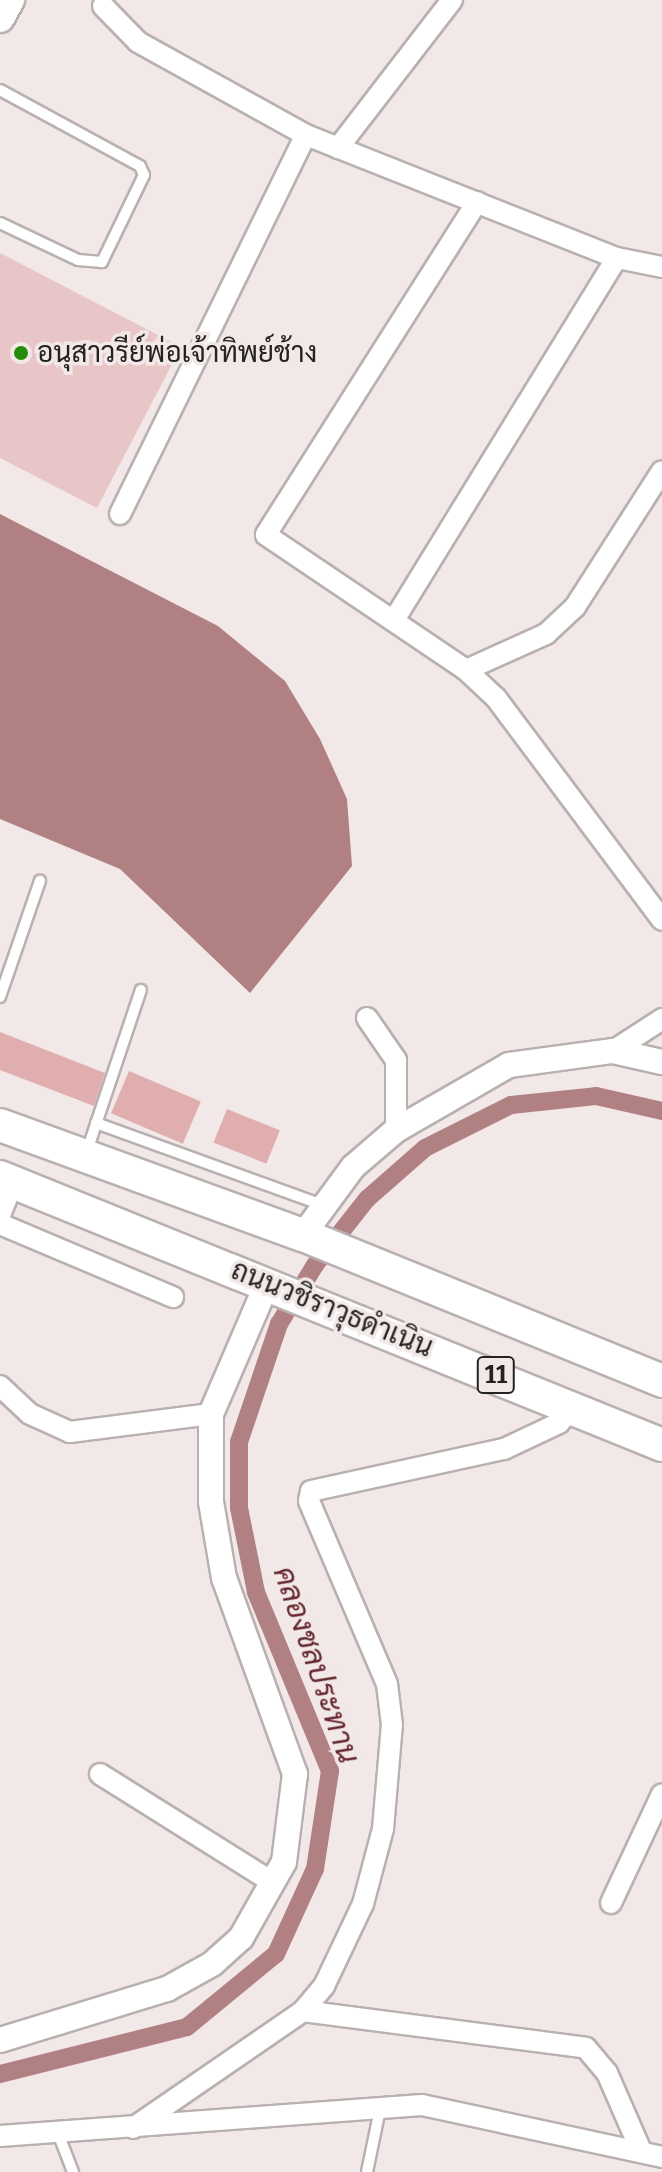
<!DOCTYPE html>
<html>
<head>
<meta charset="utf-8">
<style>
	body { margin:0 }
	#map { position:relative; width:662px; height:2172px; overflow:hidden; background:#f2e8e8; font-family:Bitter,Sarabun,serif }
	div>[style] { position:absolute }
	.green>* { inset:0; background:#e8c6c7 }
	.water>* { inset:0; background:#b18083 }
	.canal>* { height:18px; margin:-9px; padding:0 9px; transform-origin:9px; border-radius:9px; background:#b18083 }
	.building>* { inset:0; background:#e1aeb0; transform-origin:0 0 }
	.roads { filter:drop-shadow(2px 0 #b9b0b0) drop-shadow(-2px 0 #b9b0b0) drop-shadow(0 2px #b9b0b0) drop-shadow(0 -2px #b9b0b0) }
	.service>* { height:10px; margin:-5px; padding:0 5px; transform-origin:5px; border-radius:5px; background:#fff }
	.minor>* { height:20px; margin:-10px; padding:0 10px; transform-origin:10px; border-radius:10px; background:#fff }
	.tertiary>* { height:24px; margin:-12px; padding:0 12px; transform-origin:12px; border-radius:12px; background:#fff }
	.secondary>* { height:28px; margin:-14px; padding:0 14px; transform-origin:14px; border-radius:14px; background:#fff }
	.primary>* { height:32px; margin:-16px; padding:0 16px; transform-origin:16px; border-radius:16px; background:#fff }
	.dots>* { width:22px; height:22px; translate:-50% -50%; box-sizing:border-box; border:4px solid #f2e8e8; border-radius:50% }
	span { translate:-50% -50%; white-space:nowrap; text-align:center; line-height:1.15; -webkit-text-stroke:7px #f2e8e8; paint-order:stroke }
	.shield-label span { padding:2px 6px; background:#f2e8e8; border:2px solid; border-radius:6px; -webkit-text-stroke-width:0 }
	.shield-label { font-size:26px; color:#252222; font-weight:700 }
	.poi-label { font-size:28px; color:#252222 }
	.left { translate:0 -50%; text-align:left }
	.street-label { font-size:28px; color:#252222 }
	.water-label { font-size:30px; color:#65272e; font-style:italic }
</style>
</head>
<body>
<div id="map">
	<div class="green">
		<i style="clip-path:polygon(0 253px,181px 347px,97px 508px,0 458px)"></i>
	</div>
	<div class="water">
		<i style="clip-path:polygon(0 514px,218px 626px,285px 681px,320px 739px,347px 799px,352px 866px,250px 993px,120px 869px,0 819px)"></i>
	</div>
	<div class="canal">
		<i style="left:0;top:2074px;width:193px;rotate:-14.1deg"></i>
		<i style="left:187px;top:2027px;width:115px;rotate:-39.4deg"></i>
		<i style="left:276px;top:1954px;width:94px;rotate:-65.4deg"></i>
		<i style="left:315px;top:1869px;width:99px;rotate:-81.3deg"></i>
		<i style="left:330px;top:1771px;width:194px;rotate:-112.5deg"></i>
		<i style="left:256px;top:1592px;width:86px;rotate:-101.4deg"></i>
		<i style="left:239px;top:1508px;width:66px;rotate:-90deg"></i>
		<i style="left:239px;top:1442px;width:125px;rotate:-71.3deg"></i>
		<i style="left:279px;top:1324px;width:69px;rotate:-58.6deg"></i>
		<i style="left:315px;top:1265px;width:84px;rotate:-51.8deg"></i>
		<i style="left:367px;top:1199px;width:77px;rotate:-41.3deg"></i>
		<i style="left:425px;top:1148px;width:96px;rotate:-26.6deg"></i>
		<i style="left:511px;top:1105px;width:85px;rotate:-6deg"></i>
		<i style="left:596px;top:1096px;width:68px;rotate:12.8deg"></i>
	</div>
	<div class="building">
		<i style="clip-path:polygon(0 1032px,105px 1073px,94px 1106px,0 1070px)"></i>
		<i style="left:129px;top:1071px;width:78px;height:46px;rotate:23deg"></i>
		<i style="left:227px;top:1109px;width:57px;height:36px;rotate:22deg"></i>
	</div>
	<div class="roads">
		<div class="service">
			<i style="left:0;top:90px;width:159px;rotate:28.5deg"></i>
			<i style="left:140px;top:166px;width:10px;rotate:66deg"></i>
			<i style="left:144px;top:175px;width:97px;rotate:115.8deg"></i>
			<i style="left:102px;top:262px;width:24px;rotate:-175deg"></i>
			<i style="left:78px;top:260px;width:86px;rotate:-154.6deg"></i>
			<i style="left:0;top:997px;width:123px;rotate:-71deg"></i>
			<i style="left:96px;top:1123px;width:240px;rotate:19.9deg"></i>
			<i style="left:86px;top:1154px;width:173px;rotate:-71.5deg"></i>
			<i style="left:58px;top:2133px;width:42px;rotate:69deg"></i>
			<i style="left:367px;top:2172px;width:64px;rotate:-78.3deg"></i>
		</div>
		<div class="minor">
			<i style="left:103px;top:6px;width:50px;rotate:45.8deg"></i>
			<i style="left:138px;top:42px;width:192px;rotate:29deg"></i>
			<i style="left:306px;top:135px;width:334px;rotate:21.6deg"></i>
			<i style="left:617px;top:258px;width:46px;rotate:11.3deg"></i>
			<i style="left:338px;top:148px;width:187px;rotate:-52.4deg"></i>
			<i style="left:477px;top:202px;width:394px;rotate:122.4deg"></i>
			<i style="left:266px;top:535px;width:241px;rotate:34deg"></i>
			<i style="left:466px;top:670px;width:41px;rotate:43deg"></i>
			<i style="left:496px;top:698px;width:277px;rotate:53.2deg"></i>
			<i style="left:120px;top:514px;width:422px;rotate:-63.9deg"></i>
			<i style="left:394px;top:620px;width:425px;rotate:-58.4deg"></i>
			<i style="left:466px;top:670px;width:88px;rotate:-24.2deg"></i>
			<i style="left:546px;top:634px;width:40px;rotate:-43deg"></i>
			<i style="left:575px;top:607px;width:161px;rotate:-57.4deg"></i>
			<i style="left:367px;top:1018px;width:51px;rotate:55.4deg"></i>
			<i style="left:396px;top:1060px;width:70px;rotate:90deg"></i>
			<i style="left:613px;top:1051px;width:59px;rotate:-33.1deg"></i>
			<i style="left:0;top:1215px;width:35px;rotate:-68deg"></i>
			<i style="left:0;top:1224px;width:188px;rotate:22.9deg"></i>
			<i style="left:0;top:1386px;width:41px;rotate:43deg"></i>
			<i style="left:30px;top:1414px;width:44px;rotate:24.2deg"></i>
			<i style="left:70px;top:1432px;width:142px;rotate:-7.3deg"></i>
			<i style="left:100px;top:1774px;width:203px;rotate:32.1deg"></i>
			<i style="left:611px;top:1903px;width:120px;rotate:-64.9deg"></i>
			<i style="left:303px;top:2011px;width:285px;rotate:7.4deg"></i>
			<i style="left:586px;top:2048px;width:33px;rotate:50deg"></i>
			<i style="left:607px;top:2073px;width:85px;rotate:66.4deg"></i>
			<i style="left:133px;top:2128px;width:206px;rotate:-34.5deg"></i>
			<i style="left:303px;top:2011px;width:33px;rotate:-50deg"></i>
			<i style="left:324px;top:1986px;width:91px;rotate:-64.6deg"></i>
			<i style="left:363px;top:1904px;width:78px;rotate:-75.1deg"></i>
			<i style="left:383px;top:1829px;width:104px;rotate:-85.1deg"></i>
			<i style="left:392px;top:1725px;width:41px;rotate:-97deg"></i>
			<i style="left:387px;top:1684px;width:199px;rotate:-113.1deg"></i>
			<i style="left:309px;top:1501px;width:10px;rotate:-79deg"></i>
			<i style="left:311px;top:1491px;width:198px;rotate:-12.3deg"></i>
			<i style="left:504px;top:1449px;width:61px;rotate:-25.3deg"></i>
			<i style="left:559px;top:1423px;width:23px;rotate:-49deg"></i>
			<i style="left:0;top:2136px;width:423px;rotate:-4.2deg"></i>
			<i style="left:422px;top:2105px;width:246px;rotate:12.2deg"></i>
		</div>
		<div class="tertiary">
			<i style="left:303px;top:1235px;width:84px;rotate:-53.7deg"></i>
			<i style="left:353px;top:1167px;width:57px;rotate:-40.7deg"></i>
			<i style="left:396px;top:1130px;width:130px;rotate:-29.9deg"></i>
			<i style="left:509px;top:1065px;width:105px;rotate:-7.7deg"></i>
			<i style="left:613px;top:1051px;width:50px;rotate:12.7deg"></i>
			<i style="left:0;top:2040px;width:175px;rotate:-17deg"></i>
			<i style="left:167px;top:1989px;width:51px;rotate:-29.1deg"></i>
			<i style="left:212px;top:1964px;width:39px;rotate:-42deg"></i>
			<i style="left:241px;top:1938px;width:87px;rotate:-60.5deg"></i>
			<i style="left:284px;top:1862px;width:89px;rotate:-82.9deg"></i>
			<i style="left:295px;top:1774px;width:208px;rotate:-109.9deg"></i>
			<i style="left:224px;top:1578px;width:77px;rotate:-99.7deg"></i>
			<i style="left:211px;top:1502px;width:88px;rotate:-90deg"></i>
			<i style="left:211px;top:1414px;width:142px;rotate:-66.7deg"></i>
		</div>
		<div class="secondary">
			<i style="left:0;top:18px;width:21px;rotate:-61deg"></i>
		</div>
		<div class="primary">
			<i style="left:0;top:1125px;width:322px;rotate:20deg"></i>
			<i style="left:303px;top:1235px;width:388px;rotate:22.1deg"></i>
			<i style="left:0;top:1177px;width:714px;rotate:22.04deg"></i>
		</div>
	</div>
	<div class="dots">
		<i style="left:21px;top:353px;background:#238c0a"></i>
	</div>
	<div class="shield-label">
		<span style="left:496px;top:1375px">11</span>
	</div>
	<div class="poi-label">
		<span class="left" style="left:37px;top:353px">อนุสาวรีย์พ่อเจ้าทิพย์ช้าง</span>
	</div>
	<div class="street-label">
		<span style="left:332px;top:1309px;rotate:22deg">ถนนวชิราวุธดำเนิน</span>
	</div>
	<div class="water-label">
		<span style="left:316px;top:1665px;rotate:71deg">คลองชลประทาน</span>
	</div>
</div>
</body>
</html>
